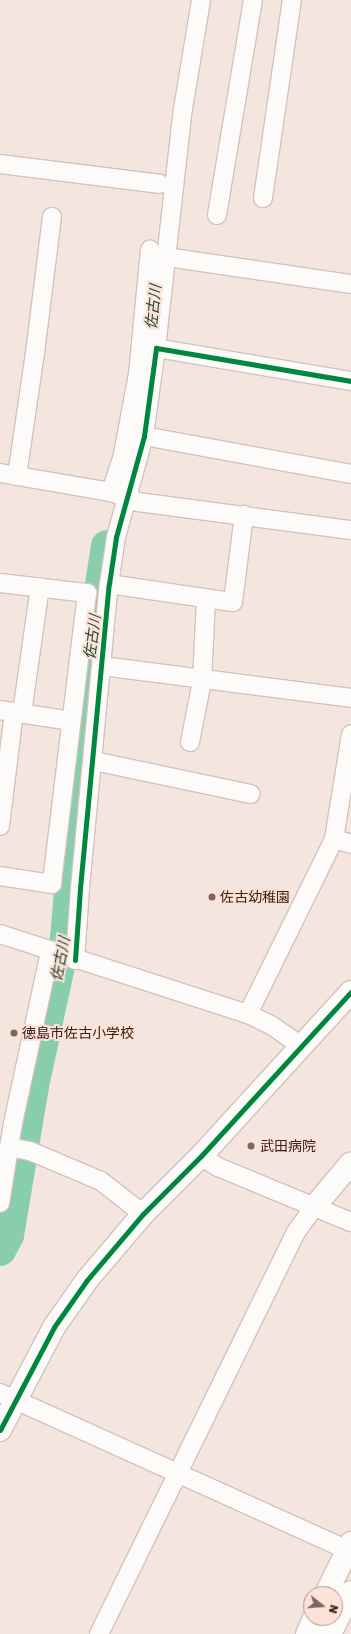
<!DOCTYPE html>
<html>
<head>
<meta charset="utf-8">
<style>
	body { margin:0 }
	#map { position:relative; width:351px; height:1634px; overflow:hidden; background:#f4e6df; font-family:"Golos Text","Noto Sans JP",sans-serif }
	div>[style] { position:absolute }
	.river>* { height:31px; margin:-15.5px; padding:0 15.5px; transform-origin:15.5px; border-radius:15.5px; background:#88cdac }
	.roads { filter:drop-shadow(1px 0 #d4c2ba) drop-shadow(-1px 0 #d4c2ba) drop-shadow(0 1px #d4c2ba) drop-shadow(0 -1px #d4c2ba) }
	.street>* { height:18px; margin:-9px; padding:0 9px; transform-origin:9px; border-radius:9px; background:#fdfbfa }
	.secondary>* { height:22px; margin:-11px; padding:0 11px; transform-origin:11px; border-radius:11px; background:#fdfbfa }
	.highway>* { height:22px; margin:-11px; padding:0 11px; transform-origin:11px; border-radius:11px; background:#fdfbfa }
	.cycleway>* { height:5px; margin:-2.5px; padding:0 2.5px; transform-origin:2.5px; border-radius:2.5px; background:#00873e }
	.dots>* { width:11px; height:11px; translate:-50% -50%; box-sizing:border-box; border:2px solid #fce2d7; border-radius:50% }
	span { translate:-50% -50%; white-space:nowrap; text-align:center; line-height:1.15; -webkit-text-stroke:4px #fce2d7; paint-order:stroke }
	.poi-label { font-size:14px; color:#392118 }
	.left { translate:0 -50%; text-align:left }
	.water-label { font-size:15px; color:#1d4937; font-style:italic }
	.north { position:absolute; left:303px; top:1586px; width:40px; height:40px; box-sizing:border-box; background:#fce2d7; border:1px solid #ae958b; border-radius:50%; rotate:107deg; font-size:11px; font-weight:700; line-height:16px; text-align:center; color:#392118 }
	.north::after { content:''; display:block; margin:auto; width:14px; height:18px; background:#7a665e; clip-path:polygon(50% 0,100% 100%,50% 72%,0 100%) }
</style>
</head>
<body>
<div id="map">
	<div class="river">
		<i style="left:0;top:1250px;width:17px;rotate:-62deg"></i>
		<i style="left:8px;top:1235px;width:152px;rotate:-80.5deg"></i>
		<i style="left:33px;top:1085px;width:150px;rotate:-77.7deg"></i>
		<i style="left:65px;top:938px;width:285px;rotate:-85.2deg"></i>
		<i style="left:89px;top:654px;width:110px;rotate:-81.1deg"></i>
	</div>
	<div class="roads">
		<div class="street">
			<i style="left:0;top:164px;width:161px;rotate:7.1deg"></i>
			<i style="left:263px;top:198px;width:200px;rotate:-81.7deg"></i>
			<i style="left:217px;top:215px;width:218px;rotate:-80.5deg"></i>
			<i style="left:166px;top:257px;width:187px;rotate:8.3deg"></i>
			<i style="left:156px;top:348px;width:241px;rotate:-83.6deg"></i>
			<i style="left:183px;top:109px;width:110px;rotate:-80.6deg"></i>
			<i style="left:144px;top:436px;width:210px;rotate:10.4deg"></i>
			<i style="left:0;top:473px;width:113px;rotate:9.7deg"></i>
			<i style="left:111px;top:492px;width:29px;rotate:20deg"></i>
			<i style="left:138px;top:502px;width:215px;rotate:7.5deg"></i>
			<i style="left:17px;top:476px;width:124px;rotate:-81.7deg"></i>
			<i style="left:35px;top:353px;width:137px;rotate:-82.9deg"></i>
			<i style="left:111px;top:492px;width:40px;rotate:-72deg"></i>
			<i style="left:123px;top:454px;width:81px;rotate:-79.4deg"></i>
			<i style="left:138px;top:374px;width:125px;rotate:-84.5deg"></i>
			<i style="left:0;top:583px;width:88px;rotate:6.6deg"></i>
			<i style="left:87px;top:593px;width:293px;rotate:96.9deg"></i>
			<i style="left:52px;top:884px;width:53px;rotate:-171.3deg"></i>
			<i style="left:109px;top:584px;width:125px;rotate:8.3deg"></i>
			<i style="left:233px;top:602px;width:88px;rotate:-82.8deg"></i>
			<i style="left:102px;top:666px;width:251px;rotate:7.3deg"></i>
			<i style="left:0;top:710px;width:72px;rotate:8.8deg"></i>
			<i style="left:22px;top:713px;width:127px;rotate:-81.9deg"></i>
			<i style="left:190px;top:742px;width:62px;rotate:-78.9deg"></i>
			<i style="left:202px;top:681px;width:83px;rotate:-87.2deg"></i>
			<i style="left:94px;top:761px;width:160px;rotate:11.9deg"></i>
			<i style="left:0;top:826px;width:115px;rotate:-83deg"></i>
			<i style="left:334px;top:839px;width:18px;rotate:16deg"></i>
			<i style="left:0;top:934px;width:261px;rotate:17.9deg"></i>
			<i style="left:248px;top:1014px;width:25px;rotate:26deg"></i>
			<i style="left:271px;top:1025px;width:37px;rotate:35deg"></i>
			<i style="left:75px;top:960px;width:72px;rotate:-86deg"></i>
			<i style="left:80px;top:888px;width:305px;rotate:-84.6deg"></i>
			<i style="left:109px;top:584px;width:48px;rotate:-81.5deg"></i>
			<i style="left:116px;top:537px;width:105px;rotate:-74.5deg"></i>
			<i style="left:144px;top:436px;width:89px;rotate:-82.2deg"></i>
			<i style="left:156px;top:348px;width:198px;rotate:9.6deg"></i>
			<i style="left:248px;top:1014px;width:195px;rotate:-63.8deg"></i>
			<i style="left:334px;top:839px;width:106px;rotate:-80.8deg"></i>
			<i style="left:9px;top:1147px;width:21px;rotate:11deg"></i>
			<i style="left:30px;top:1151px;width:77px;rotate:22.9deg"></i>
			<i style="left:101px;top:1181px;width:53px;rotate:38.2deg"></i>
			<i style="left:201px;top:1156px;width:20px;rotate:33deg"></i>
			<i style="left:218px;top:1167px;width:144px;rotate:22.5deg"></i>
			<i style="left:0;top:1203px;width:81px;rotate:-80.8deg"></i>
			<i style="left:13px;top:1123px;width:175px;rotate:-77.8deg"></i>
			<i style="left:0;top:1393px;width:382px;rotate:24.3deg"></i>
			<i style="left:99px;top:1634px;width:448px;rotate:-63.9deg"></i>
			<i style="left:296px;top:1232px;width:31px;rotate:-54deg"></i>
		</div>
		<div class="secondary">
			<i style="left:314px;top:1207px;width:57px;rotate:-49.9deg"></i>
			<i style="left:0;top:1430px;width:116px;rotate:-62.3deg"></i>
			<i style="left:54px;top:1327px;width:57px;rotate:-54.9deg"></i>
			<i style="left:87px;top:1280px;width:87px;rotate:-49.7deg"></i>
			<i style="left:143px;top:1214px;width:82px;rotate:-45deg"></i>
			<i style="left:201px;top:1156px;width:222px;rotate:-47.6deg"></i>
		</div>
		<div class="highway">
			<i style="left:326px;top:1594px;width:57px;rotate:-63.9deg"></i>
			<i style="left:307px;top:1634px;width:17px;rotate:-66deg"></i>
			<i style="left:330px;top:1634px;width:47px;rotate:-63.4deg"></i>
		</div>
	</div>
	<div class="cycleway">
		<i style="left:75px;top:960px;width:72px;rotate:-86deg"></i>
		<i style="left:80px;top:888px;width:305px;rotate:-84.6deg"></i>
		<i style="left:109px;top:584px;width:48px;rotate:-81.5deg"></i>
		<i style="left:116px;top:537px;width:105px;rotate:-74.5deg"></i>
		<i style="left:144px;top:436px;width:89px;rotate:-82.2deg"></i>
		<i style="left:156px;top:348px;width:198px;rotate:9.6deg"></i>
		<i style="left:0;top:1430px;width:116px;rotate:-62.3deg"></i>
		<i style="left:54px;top:1327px;width:57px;rotate:-54.9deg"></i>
		<i style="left:87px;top:1280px;width:87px;rotate:-49.7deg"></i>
		<i style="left:143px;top:1214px;width:82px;rotate:-45deg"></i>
		<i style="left:201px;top:1156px;width:222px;rotate:-47.6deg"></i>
	</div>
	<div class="dots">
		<i style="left:212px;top:897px;background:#7a665e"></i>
		<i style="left:14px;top:1033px;background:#7a665e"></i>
		<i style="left:251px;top:1146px;background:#7a665e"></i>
	</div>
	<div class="poi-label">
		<span class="left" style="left:220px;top:897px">佐古幼稚園</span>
		<span class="left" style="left:22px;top:1033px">徳島市佐古小学校</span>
		<span class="left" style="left:260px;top:1146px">武田病院</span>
	</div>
	<div class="water-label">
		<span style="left:153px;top:307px;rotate:-84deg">佐古川</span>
		<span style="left:92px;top:637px;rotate:-82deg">佐古川</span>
		<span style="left:60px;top:959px;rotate:-79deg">佐古川</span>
	</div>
	<div class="north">N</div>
</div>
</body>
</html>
